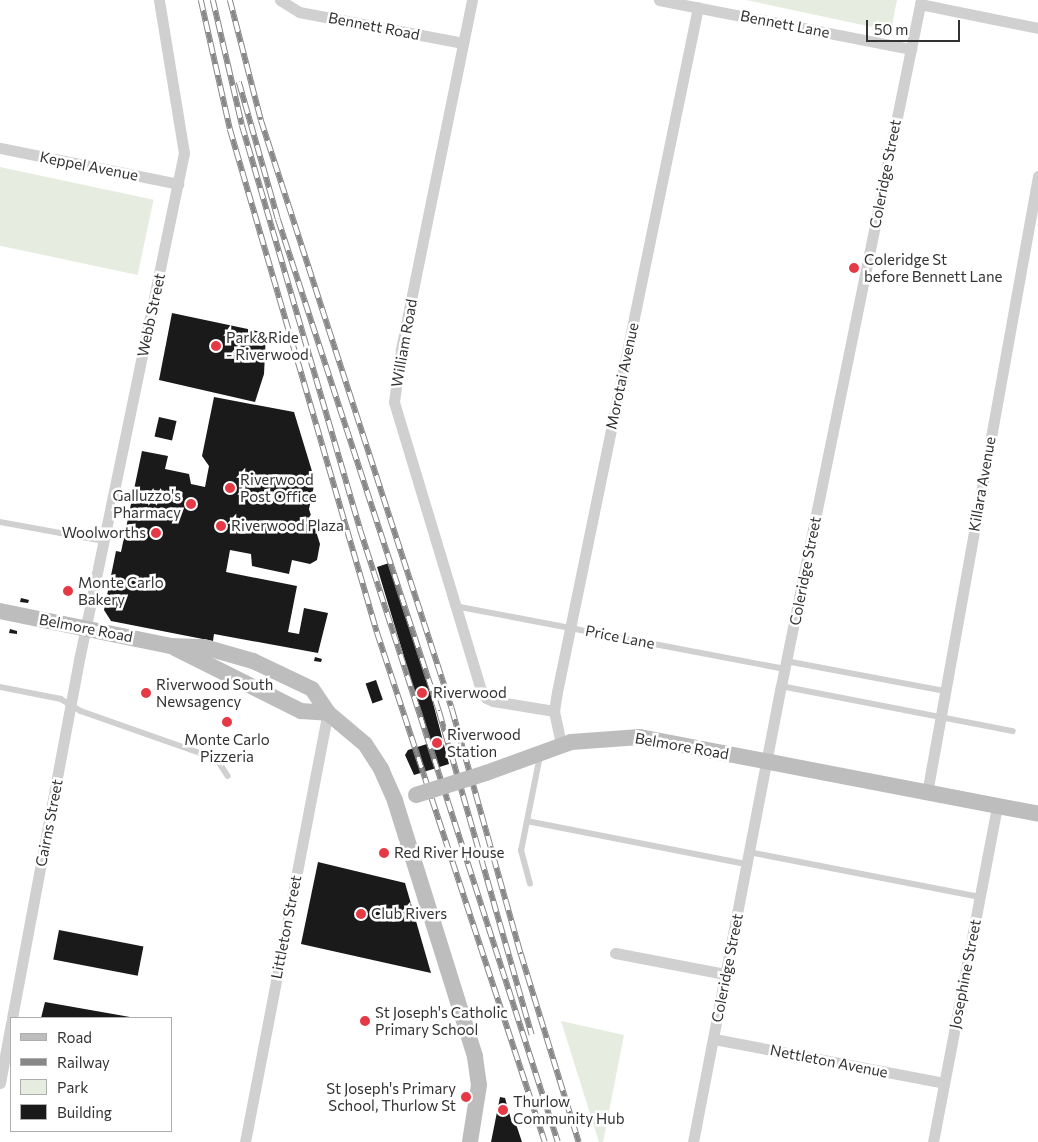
<!DOCTYPE html>
<html>
<head>
<meta charset="utf-8">
<style>
	body { margin:0 }
	#map { position:relative; width:1038px; height:1142px; overflow:hidden; background:#fff; font-family:Commissioner,sans-serif }
	div>[style] { position:absolute }
	.green>* { inset:0; background:#e6ecdf; transform-origin:0 0 }
	.building>* { inset:0; background:#1a1a1a; transform-origin:0 0 }
	.lane>* { height:5.5px; margin:-2.75px; padding:0 2.75px; transform-origin:2.75px; border-radius:2.75px; background:#d0d0d0 }
	.street>* { height:11px; margin:-5.5px; padding:0 5.5px; transform-origin:5.5px; border-radius:5.5px; background:#d0d0d0 }
	.secondary>* { height:16px; margin:-8px; padding:0 8px; transform-origin:8px; border-radius:8px; background:#bdbdbd }
	.rail>* { height:5.5px; margin-top:-2.75px; transform-origin:0; background:repeating-linear-gradient(90deg,#fff 0 11px,#888 0 22px); box-sizing:border-box; border-block:1px solid #888 }
	.secondary-bridge>* { height:16px; margin:-8px; padding:0 8px; transform-origin:8px; border-radius:8px; background:#bdbdbd }
	.dots>* { width:14px; height:14px; translate:-50% -50%; box-sizing:border-box; border:2px solid #fff; border-radius:50% }
	span { translate:-50% -50%; white-space:nowrap; text-align:center; line-height:1.15; -webkit-text-stroke:5px #fff; paint-order:stroke }
	.street-label { font-size:15px; color:#333 }
	.poi-label { font-size:15px; color:#333 }
	.left { translate:0 -50%; text-align:left }
	.right { translate:-100% -50%; text-align:right }
	.legend { position:absolute; left:10px; top:1017px; width:162px; height:115px; box-sizing:border-box; background:#fff; border:1px solid #adadad; margin:0; padding:6px 9px; list-style:none; font-size:15px; color:#333 }
	.legend li { display:flex; align-items:center; gap:10px; height:25px }
	.legend b { width:25px; border:1px solid #adadad }
	.scale { position:absolute; left:866px; top:20px; width:94px; height:22px; box-sizing:border-box; border:2px solid #333; border-top:0; padding-left:6px; font-size:15px; line-height:18px; white-space:nowrap; color:#333; -webkit-text-stroke:4px #fff; paint-order:stroke }
</style>
</head>
<body>
<div id="map">
	<div class="green">
		<i style="clip-path:polygon(746px 0,897px 0,891px 31px)"></i>
		<i style="left:0;top:167px;width:157px;height:77px;rotate:12deg"></i>
		<i style="clip-path:polygon(561px 1021px,624px 1035px,603px 1142px,599px 1142px)"></i>
	</div>
	<div class="building">
		<i style="clip-path:polygon(172px 313px,266px 333px,264px 374px,255px 402px,159px 380px)"></i>
		<i style="clip-path:polygon(214px 397px,294px 412px,315px 481px,309px 509px,320px 544px,317px 560px,310px 564px,292px 560px,289px 574px,252px 566px,251px 554px,230px 550px,226px 572px,297px 586px,288px 632px,299px 634px,304px 608px,328px 613px,318px 653px,214px 634px,213px 641px,111px 621px,104px 610px,116px 551px,121px 552px,142px 451px,168px 456px,165px 469px,189px 474px,191px 484px,205px 487px,209px 466px,202px 456px)"></i>
		<i style="left:159px;top:417px;width:18px;height:20px;rotate:13deg"></i>
		<i style="clip-path:polygon(389px 563px,422px 661px,449px 764px,414px 775px,405px 755px,408px 750px,430px 743px,377px 567px)"></i>
		<i style="clip-path:polygon(21px 598px,29px 600px,28px 603px,20px 602px)"></i>
		<i style="clip-path:polygon(10px 629px,17px 631px,17px 634px,9px 633px)"></i>
		<i style="clip-path:polygon(315px 657px,322px 659px,321px 662px,314px 661px)"></i>
		<i style="left:376px;top:680px;width:21px;height:11px;rotate:71deg"></i>
		<i style="clip-path:polygon(318px 862px,405px 883px,431px 973px,301px 944px)"></i>
		<i style="left:59px;top:930px;width:86px;height:30px;rotate:11deg"></i>
		<i style="clip-path:polygon(45px 1002px,130px 1017px,130px 1018px,41px 1018px)"></i>
		<i style="clip-path:polygon(500px 1097px,505px 1098px,512px 1123px,516px 1124px,522px 1142px,491px 1142px)"></i>
	</div>
	<div class="lane">
		<i style="left:0;top:522px;width:107px;rotate:10.3deg"></i>
		<i style="left:455px;top:606px;width:336px;rotate:10.8deg"></i>
		<i style="left:786px;top:661px;width:162px;rotate:10.7deg"></i>
		<i style="left:781px;top:686px;width:236px;rotate:11deg"></i>
		<i style="left:0;top:687px;width:62px;rotate:11.1deg"></i>
		<i style="left:61px;top:699px;width:23px;rotate:31deg"></i>
		<i style="left:81px;top:711px;width:144px;rotate:19.4deg"></i>
		<i style="left:217px;top:759px;width:20px;rotate:57deg"></i>
		<i style="left:527px;top:821px;width:224px;rotate:11.1deg"></i>
		<i style="left:749px;top:852px;width:235px;rotate:11deg"></i>
		<i style="left:530px;top:884px;width:34px;rotate:-105deg"></i>
		<i style="left:521px;top:851px;width:97px;rotate:-78.7deg"></i>
	</div>
	<div class="street">
		<i style="left:280px;top:0;width:22px;rotate:32deg"></i>
		<i style="left:299px;top:12px;width:167px;rotate:10.7deg"></i>
		<i style="left:472px;top:0;width:357px;rotate:101.5deg"></i>
		<i style="left:401px;top:350px;width:52px;rotate:97.7deg"></i>
		<i style="left:394px;top:402px;width:301px;rotate:73.2deg"></i>
		<i style="left:481px;top:690px;width:9px;rotate:58deg"></i>
		<i style="left:486px;top:698px;width:8px;rotate:23deg"></i>
		<i style="left:493px;top:701px;width:62px;rotate:9.3deg"></i>
		<i style="left:659px;top:0;width:257px;rotate:11deg"></i>
		<i style="left:920px;top:4px;width:120px;rotate:11.5deg"></i>
		<i style="left:0;top:148px;width:182px;rotate:11.4deg"></i>
		<i style="left:561px;top:744px;width:34px;rotate:-102deg"></i>
		<i style="left:554px;top:711px;width:19px;rotate:-81deg"></i>
		<i style="left:557px;top:692px;width:699px;rotate:-78.37deg"></i>
		<i style="left:927px;top:793px;width:627px;rotate:-79.8deg"></i>
		<i style="left:615px;top:953px;width:112px;rotate:10.8deg"></i>
		<i style="left:12px;top:1018px;width:369px;rotate:-79.4deg"></i>
		<i style="left:80px;top:655px;width:513px;rotate:-78.3deg"></i>
		<i style="left:184px;top:153px;width:155px;rotate:-99.3deg"></i>
		<i style="left:714px;top:1039px;width:234px;rotate:10.8deg"></i>
		<i style="left:0;top:1083px;width:61px;rotate:-79.6deg"></i>
		<i style="left:245px;top:1142px;width:437px;rotate:-79.1deg"></i>
		<i style="left:693px;top:1142px;width:464px;rotate:-79.1deg"></i>
		<i style="left:781px;top:686px;width:700px;rotate:-78.47deg"></i>
		<i style="left:933px;top:1142px;width:342px;rotate:-79.2deg"></i>
	</div>
	<div class="secondary">
		<i style="left:0;top:611px;width:175px;rotate:11.6deg"></i>
		<i style="left:171px;top:646px;width:33px;rotate:2deg"></i>
		<i style="left:204px;top:647px;width:51px;rotate:15.9deg"></i>
		<i style="left:253px;top:661px;width:65px;rotate:25.4deg"></i>
		<i style="left:312px;top:689px;width:29px;rotate:56deg"></i>
		<i style="left:328px;top:713px;width:48px;rotate:40deg"></i>
		<i style="left:365px;top:744px;width:30px;rotate:57deg"></i>
		<i style="left:381px;top:769px;width:35px;rotate:66deg"></i>
		<i style="left:395px;top:801px;width:268px;rotate:72.6deg"></i>
		<i style="left:475px;top:1057px;width:28px;rotate:82deg"></i>
		<i style="left:479px;top:1085px;width:58px;rotate:99deg"></i>
		<i style="left:175px;top:648px;width:141px;rotate:26.6deg"></i>
		<i style="left:301px;top:711px;width:27px;rotate:4deg"></i>
		<i style="left:486px;top:773px;width:90px;rotate:-20deg"></i>
		<i style="left:571px;top:742px;width:69px;rotate:-4.1deg"></i>
		<i style="left:640px;top:737px;width:405px;rotate:10.9deg"></i>
	</div>
	<div class="rail">
		<i style="left:201px;top:0;width:132px;rotate:77.3deg"></i>
		<i style="left:230px;top:129px;width:524px;rotate:73.71deg"></i>
		<i style="left:377px;top:632px;width:537px;rotate:71.77deg"></i>
		<i style="left:213px;top:0;width:128px;rotate:76.9deg"></i>
		<i style="left:242px;top:125px;width:421px;rotate:73.7deg"></i>
		<i style="left:360px;top:529px;width:644px;rotate:72.1deg"></i>
		<i style="left:230px;top:0;width:124px;rotate:75.5deg"></i>
		<i style="left:261px;top:120px;width:619px;rotate:72.03deg"></i>
		<i style="left:452px;top:709px;width:255px;rotate:74.3deg"></i>
		<i style="left:521px;top:954px;width:197px;rotate:72.9deg"></i>
		<i style="left:239px;top:82px;width:142px;rotate:74.1deg"></i>
		<i style="left:278px;top:219px;width:518px;rotate:71.88deg"></i>
		<i style="left:439px;top:711px;width:337px;rotate:74deg"></i>
	</div>
	<div class="secondary-bridge">
		<i style="left:416px;top:795px;width:73px;rotate:-17.4deg"></i>
	</div>
	<div class="dots">
		<i style="left:854px;top:268px;background:#e63946"></i>
		<i style="left:216px;top:346px;background:#e63946"></i>
		<i style="left:230px;top:488px;background:#e63946"></i>
		<i style="left:191px;top:504px;background:#e63946"></i>
		<i style="left:221px;top:526px;background:#e63946"></i>
		<i style="left:156px;top:533px;background:#e63946"></i>
		<i style="left:68px;top:591px;background:#e63946"></i>
		<i style="left:146px;top:693px;background:#e63946"></i>
		<i style="left:422px;top:693px;background:#e63946"></i>
		<i style="left:227px;top:722px;background:#e63946"></i>
		<i style="left:437px;top:743px;background:#e63946"></i>
		<i style="left:384px;top:853px;background:#e63946"></i>
		<i style="left:361px;top:914px;background:#e63946"></i>
		<i style="left:365px;top:1021px;background:#e63946"></i>
		<i style="left:466px;top:1097px;background:#e63946"></i>
		<i style="left:503px;top:1110px;background:#e63946"></i>
	</div>
	<div class="street-label">
		<span style="left:785px;top:24px;rotate:11deg">Bennett Lane</span>
		<span style="left:374px;top:26px;rotate:11deg">Bennett Road</span>
		<span style="left:89px;top:166px;rotate:11deg">Keppel Avenue</span>
		<span style="left:885px;top:174px;rotate:-79deg">Coleridge Street</span>
		<span style="left:151px;top:315px;rotate:-78deg">Webb Street</span>
		<span style="left:404px;top:343px;rotate:-80deg">William Road</span>
		<span style="left:622px;top:376px;rotate:-78deg">Morotai Avenue</span>
		<span style="left:982px;top:484px;rotate:-80deg">Killara Avenue</span>
		<span style="left:805px;top:571px;rotate:-79deg">Coleridge Street</span>
		<span style="left:86px;top:628px;rotate:11deg">Belmore Road</span>
		<span style="left:620px;top:637px;rotate:11deg">Price Lane</span>
		<span style="left:682px;top:746px;rotate:10deg">Belmore Road</span>
		<span style="left:49px;top:823px;rotate:-79deg">Cairns Street</span>
		<span style="left:286px;top:927px;rotate:-79deg">Littleton Street</span>
		<span style="left:727px;top:968px;rotate:-79deg">Coleridge Street</span>
		<span style="left:965px;top:974px;rotate:-79deg">Josephine Street</span>
		<span style="left:829px;top:1061px;rotate:11deg">Nettleton Avenue</span>
	</div>
	<div class="poi-label">
		<span class="left" style="left:864px;top:268px">Coleridge St<br>before Bennett Lane</span>
		<span class="left" style="left:226px;top:346px">Park&amp;Ride<br>- Riverwood</span>
		<span class="left" style="left:240px;top:488px">Riverwood<br>Post Office</span>
		<span class="right" style="left:181px;top:504px">Galluzzo's<br>Pharmacy</span>
		<span class="left" style="left:231px;top:526px">Riverwood Plaza</span>
		<span class="right" style="left:146px;top:533px">Woolworths</span>
		<span class="left" style="left:78px;top:591px">Monte Carlo<br>Bakery</span>
		<span class="left" style="left:156px;top:693px">Riverwood South<br>Newsagency</span>
		<span class="left" style="left:433px;top:693px">Riverwood</span>
		<span class="left" style="left:447px;top:743px">Riverwood<br>Station</span>
		<span style="left:227px;top:748px">Monte Carlo<br>Pizzeria</span>
		<span class="left" style="left:394px;top:853px">Red River House</span>
		<span class="left" style="left:371px;top:914px">Club Rivers</span>
		<span class="left" style="left:375px;top:1021px">St Joseph's Catholic<br>Primary School</span>
		<span class="right" style="left:456px;top:1097px">St Joseph's Primary<br>School, Thurlow St</span>
		<span class="left" style="left:513px;top:1110px">Thurlow<br>Community Hub</span>
	</div>
	<ul class="legend">
	<li><b style="height:6px;background:#bdbdbd"></b>Road</li>
	<li><b style="height:6px;background:#888"></b>Railway</li>
	<li><b style="height:14px;background:#e6ecdf"></b>Park</li>
	<li><b style="height:14px;background:#1a1a1a"></b>Building</li>
	</ul>
	<div class="scale">50 m</div>
</div>
</body>
</html>
